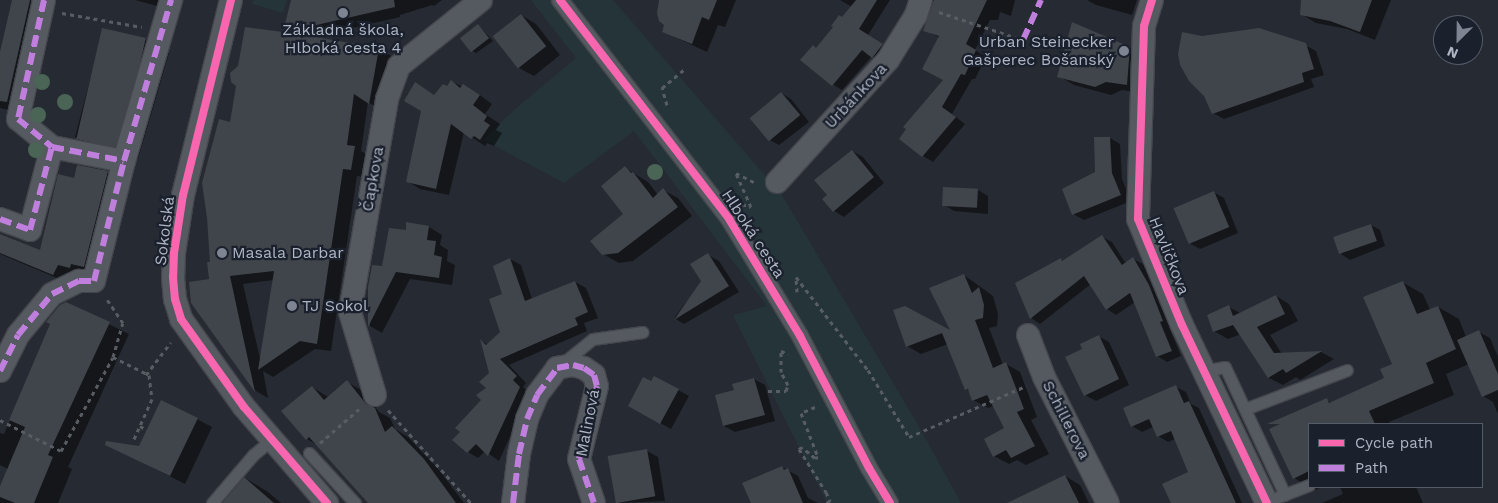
<!DOCTYPE html>
<html>
<head>
<meta charset="utf-8">
<style>
	body { margin:0 }
	#map { position:relative; width:1498px; height:503px; overflow:hidden; background:#262a32; font-family:"Work Sans",sans-serif }
	div>[style] { position:absolute }
	.green>* { inset:0; background:#243438 }
	.shadow>* { inset:0; background:#0007 }
	.building>* { inset:0; background:#40444b; transform-origin:0 0 }
	.path>* { height:3px; margin-top:-1.5px; transform-origin:0; background:repeating-linear-gradient(90deg,#585d64 0 4px,transparent 0 8px) }
	.roads { filter:drop-shadow(1px 0 #44464d) drop-shadow(-1px 0 #44464d) drop-shadow(0 1px #44464d) drop-shadow(0 -1px #44464d) }
	.service>* { height:11px; margin:-5.5px; padding:0 5.5px; transform-origin:5.5px; border-radius:5.5px; background:#555960 }
	.pedestrian>* { height:16px; margin:-8px; padding:0 8px; transform-origin:8px; border-radius:8px; background:#555960 }
	.minor>* { height:22px; margin:-11px; padding:0 11px; transform-origin:11px; border-radius:11px; background:#555960 }
	.quiet>* { height:6px; margin-top:-3px; transform-origin:0; background:repeating-linear-gradient(90deg,#c07fdc 0 12px,transparent 0 18px) }
	.cycleway>* { height:8px; margin:-4px; padding:0 4px; transform-origin:4px; border-radius:4px; background:#f766af }
	.trees>* { width:16px; height:16px; margin:-8px; border-radius:50%; background:#4a6456 }
	.dots>* { width:14px; height:14px; translate:-50% -50%; box-sizing:border-box; border:2px solid #1a202c; border-radius:50% }
	span { translate:-50% -50%; white-space:nowrap; text-align:center; line-height:1.15; -webkit-text-stroke:4.5px #1a202c; paint-order:stroke }
	.poi-label { font-size:16px; color:#aeb5c4 }
	.right { translate:-100% -50%; text-align:right }
	.left { translate:0 -50%; text-align:left }
	.street-label { font-size:16px; color:#aeb5c4 }
	.legend { position:absolute; left:1308px; top:423px; width:175px; height:65px; box-sizing:border-box; background:#1a202c; border:1px solid #555c69; margin:0; padding:6px 9px; list-style:none; font-size:15px; color:#aeb5c4 }
	.legend li { display:flex; align-items:center; gap:10px; height:25px }
	.legend b { width:25px; border:1px solid #555c69 }
	.north { position:absolute; left:1433px; top:15px; width:50px; height:50px; box-sizing:border-box; background:#1a202c; border:1px solid #555c69; border-radius:50%; rotate:203deg; font-size:14px; font-weight:700; line-height:20px; text-align:center; color:#aeb5c4 }
	.north::after { content:''; display:block; margin:auto; width:18px; height:22px; background:#7e8491; clip-path:polygon(50% 0,100% 100%,50% 72%,0 100%) }
</style>
</head>
<body>
<div id="map">
	<div class="green">
		<i style="clip-path:polygon(253px 0,287px 0,283px 13px,252px 4px)"></i>
		<i style="clip-path:polygon(531px 0,613px 0,782px 195px,918px 425px,961px 503px,827px 503px,733px 315px,767px 306px,634px 131px,564px 183px,484px 140px,514px 110px,576px 58px)"></i>
	</div>
	<div class="shadow">
		<i style="clip-path:polygon(13px 0,42px 0,17px 112px,0 108px,0 57px)"></i>
		<i style="clip-path:polygon(135px 0,179px 0,176px 11px)"></i>
		<i style="clip-path:polygon(evenodd,292px 0,442px 0,434px 6px,432px 5px,400px 15px,400px 17px,310px 38px,379px 49px,393px 57px,383px 111px,368px 102px,361px 151px,368px 155px,365px 177px,357px 176px,331px 351px,315px 349px,273px 377px,263px 371px,268px 398px,256px 391px,192px 303px,210px 280px,211px 263px,231px 124px,284px 33px,292px 0,274px 280px,261px 363px,243px 284px,274px 280px)"></i>
		<i style="clip-path:polygon(660px 0,736px 0,725px 27px,718px 25px,707px 52px,664px 32px,666px 24px,660px 20px,658px 6px)"></i>
		<i style="clip-path:polygon(840px 0,890px 0,868px 35px,892px 50px,883px 62px,872px 56px,842px 90px,832px 84px,817px 49px,852px 7px)"></i>
		<i style="clip-path:polygon(947px 0,1015px 0,1011px 16px,1000px 12px,998px 20px,990px 20px,975px 50px,986px 57px,975px 79px,972px 79px,952px 114px,965px 124px,933px 162px,923px 156px,945px 80px,940px 38px,925px 30px)"></i>
		<i style="clip-path:polygon(1087px 0,1137px 0,1132px 15px,1096px 5px)"></i>
		<i style="clip-path:polygon(1303px 0,1391px 0,1375px 40px,1347px 29px,1316px 23px,1301px 14px)"></i>
		<i style="clip-path:polygon(521px 15px,536px 24px,560px 55px,534px 76px,519px 68px)"></i>
		<i style="clip-path:polygon(478px 25px,493px 41px,476px 53px,471px 50px)"></i>
		<i style="clip-path:polygon(103px 30px,146px 40px,169px 53px,138px 159px,98px 151px,75px 137px)"></i>
		<i style="clip-path:polygon(1202px 37px,1305px 45px,1316px 51px,1324px 75px,1311px 79px,1314px 87px,1224px 119px,1213px 113px)"></i>
		<i style="clip-path:polygon(1130px 48px,1145px 57px,1142px 93px,1122px 90px,1111px 95px,1074px 85px,1059px 76px)"></i>
		<i style="clip-path:polygon(452px 82px,477px 93px,492px 104px,485px 114px,500px 124px,496px 130px,502px 133px,494px 146px,487px 143px,485px 146px,464px 132px,449px 195px,420px 189px,407px 181px,435px 96px)"></i>
		<i style="clip-path:polygon(781px 93px,791px 99px,809px 122px,779px 145px,768px 139px)"></i>
		<i style="clip-path:polygon(1110px 138px,1120px 144px,1122px 179px,1131px 201px,1084px 220px,1073px 214px,1096px 173px)"></i>
		<i style="clip-path:polygon(852px 151px,863px 157px,884px 183px,844px 217px,834px 211px,824px 200px,829px 195px)"></i>
		<i style="clip-path:polygon(625px 168px,648px 182px,658px 195px,663px 190px,678px 198px,692px 216px,633px 261px,619px 263px,603px 254px,625px 214px)"></i>
		<i style="clip-path:polygon(107px 172px,125px 183px,102px 276px,71px 284px,0 254px,0 234px,41px 252px)"></i>
		<i style="clip-path:polygon(978px 190px,988px 196px,988px 214px,954px 211px,944px 205px)"></i>
		<i style="clip-path:polygon(1213px 192px,1224px 198px,1238px 233px,1200px 249px,1189px 243px)"></i>
		<i style="clip-path:polygon(1371px 225px,1380px 230px,1385px 246px,1350px 260px,1341px 254px)"></i>
		<i style="clip-path:polygon(429px 227px,442px 235px,440px 245px,448px 250px,447px 261px,455px 265px,452px 285px,410px 279px,382px 333px,370px 326px,369px 287px,407px 232px)"></i>
		<i style="clip-path:polygon(1102px 237px,1112px 242px,1126px 264px,1133px 259px,1143px 264px,1158px 292px,1172px 326px,1169px 327px,1181px 356px,1167px 362px,1157px 356px,1135px 302px,1116px 315px,1107px 309px,1091px 284px,1040px 324px,1031px 318px,1061px 260px,1064px 261px)"></i>
		<i style="clip-path:polygon(708px 255px,719px 261px,739px 292px,684px 324px,674px 318px,703px 281px)"></i>
		<i style="clip-path:polygon(510px 259px,521px 265px,532px 299px,575px 282px,586px 288px,598px 318px,584px 323px,587px 331px,509px 365px,526px 383px,523px 387px,530px 393px,499px 461px,485px 451px,478px 458px,468px 452px,461px 432px,483px 400px,488px 389px,491px 374px,482px 341px,488px 345px,502px 332px,503px 295px)"></i>
		<i style="clip-path:polygon(964px 275px,993px 296px,998px 314px,997px 326px,989px 328px,1003px 365px,1006px 364px,1020px 372px,1037px 417px,1031px 420px,1049px 454px,1026px 465px,1017px 460px,1009px 464px,994px 456px,1006px 428px,994px 406px,988px 408px,973px 400px,970px 391px,966px 389px,948px 344px,921px 354px,907px 346px,894px 311px,953px 333px)"></i>
		<i style="clip-path:polygon(1402px 282px,1423px 294px,1430px 310px,1438px 307px,1459px 319px,1466px 337px,1479px 332px,1490px 338px,1498px 357px,1498px 414px,1493px 402px,1483px 396px,1469px 364px,1446px 374px,1454px 395px,1389px 422px,1390px 424px,1309px 424px,1309px 487px,1322px 487px,1315px 490px,1294px 478px,1307px 408px,1326px 400px,1332px 403px,1386px 379px,1393px 365px)"></i>
		<i style="clip-path:polygon(1276px 296px,1289px 304px,1298px 321px,1270px 335px,1282px 354px,1321px 352px,1334px 359px,1300px 380px,1296px 377px,1283px 385px,1269px 378px,1241px 334px,1228px 339px,1214px 331px,1229px 307px,1240px 313px)"></i>
		<i style="clip-path:polygon(66px 303px,129px 334px,68px 467px,72px 469px,58px 503px,0 503px,0 490px,8px 469px,0 465px,0 433px,4px 434px,52px 324px)"></i>
		<i style="clip-path:polygon(1098px 336px,1109px 342px,1129px 385px,1096px 401px,1085px 395px)"></i>
		<i style="clip-path:polygon(654px 377px,689px 396px,671px 429px,630px 406px)"></i>
		<i style="clip-path:polygon(754px 379px,765px 385px,775px 421px,735px 432px,724px 426px,735px 391px)"></i>
		<i style="clip-path:polygon(347px 382px,363px 391px,379px 412px,390px 418px,395px 429px,408px 437px,439px 470px,464px 503px,369px 503px,319px 446px,307px 439px,312px 387px,328px 397px)"></i>
		<i style="clip-path:polygon(1176px 387px,1186px 392px,1191px 404px,1199px 408px,1242px 503px,1174px 503px,1189px 472px,1175px 439px,1168px 442px,1158px 436px,1153px 427px,1142px 432px,1132px 426px)"></i>
		<i style="clip-path:polygon(197px 419px,212px 427px,185px 484px,106px 444px,140px 447px)"></i>
		<i style="clip-path:polygon(647px 451px,658px 457px,665px 501px,619px 503px,617px 502px)"></i>
		<i style="clip-path:polygon(782px 467px,798px 476px,808px 498px,818px 503px,752px 503px)"></i>
		<i style="clip-path:polygon(1065px 476px,1080px 485px,1089px 503px,1019px 503px)"></i>
		<i style="clip-path:polygon(245px 478px,268px 492px,281px 503px,224px 503px)"></i>
		<i style="clip-path:polygon(1340px 487px,1416px 487px,1423px 503px,1322px 503px,1343px 494px)"></i>
	</div>
	<div class="building">
		<i style="clip-path:polygon(12px 0,30px 0,7px 102px,0 101px,0 52px)"></i>
		<i style="clip-path:polygon(291px 0,394px 0,395px 7px,286px 32px,379px 48px,369px 104px,354px 94px,347px 145px,355px 146px,351px 170px,343px 169px,317px 344px,300px 341px,258px 370px,274px 271px,230px 276px,255px 392px,191px 303px,189px 282px,209px 279px,207px 262px,210px 262px,207px 218px,202px 183px,219px 119px,230px 122px,236px 86px,231px 82px,230px 73px,238px 66px,245px 27px,283px 32px)"></i>
		<i style="clip-path:polygon(659px 0,717px 0,709px 20px,702px 17px,692px 44px,662px 32px,664px 25px,659px 21px,657px 13px)"></i>
		<i style="clip-path:polygon(856px 0,877px 0,859px 29px,883px 44px,872px 58px,862px 50px,832px 86px,800px 60px,813px 45px,816px 48px,833px 27px,831px 26px,839px 15px,842px 17px)"></i>
		<i style="clip-path:polygon(934px 0,987px 0,966px 44px,976px 50px,965px 75px,961px 74px,942px 107px,956px 117px,922px 157px,899px 139px,906px 129px,903px 127px,943px 80px,922px 69px,939px 36px,923px 31px)"></i>
		<i style="clip-path:polygon(1301px 0,1372px 0,1360px 32px,1330px 21px,1300px 15px)"></i>
		<i style="left:521px;top:14px;width:41px;height:36px;rotate:52deg"></i>
		<i style="clip-path:polygon(1072px 22px,1130px 47px,1127px 85px,1106px 82px,1095px 87px,1057px 77px)"></i>
		<i style="left:478px;top:24px;width:18px;height:23px;rotate:52deg"></i>
		<i style="left:102px;top:28px;width:45px;height:114px;rotate:13deg"></i>
		<i style="clip-path:polygon(1259px 28px,1306px 43px,1314px 69px,1302px 73px,1304px 82px,1212px 114px,1204px 96px,1189px 81px,1180px 65px,1178px 54px,1182px 32px,1202px 36px)"></i>
		<i style="clip-path:polygon(451px 80px,460px 88px,463px 84px,480px 95px,473px 105px,487px 116px,484px 121px,490px 125px,480px 140px,474px 136px,471px 139px,451px 124px,436px 189px,406px 182px,421px 111px,404px 101px,415px 82px,434px 95px,443px 84px,447px 86px)"></i>
		<i style="left:781px;top:92px;width:30px;height:41px;rotate:50deg"></i>
		<i style="clip-path:polygon(1094px 137px,1110px 137px,1112px 173px,1121px 195px,1072px 215px,1062px 189px,1095px 172px)"></i>
		<i style="clip-path:polygon(852px 150px,874px 177px,833px 212px,822px 199px,827px 195px,814px 180px)"></i>
		<i style="clip-path:polygon(77px 165px,108px 171px,84px 267px,71px 264px,70px 268px,58px 265px,53px 275px,0 253px,0 234px,40px 250px,58px 174px,74px 178px)"></i>
		<i style="clip-path:polygon(625px 166px,631px 173px,633px 172px,653px 198px,663px 188px,678px 207px,618px 253px,602px 255px,590px 241px,623px 214px,601px 186px)"></i>
		<i style="left:943px;top:187px;width:35px;height:19px;rotate:3deg"></i>
		<i style="left:1214px;top:191px;width:39px;height:44px;rotate:67deg"></i>
		<i style="clip-path:polygon(406px 222px,429px 226px,427px 240px,436px 241px,434px 255px,442px 257px,439px 278px,396px 272px,368px 327px,368px 287px,372px 265px,382px 266px,389px 228px,406px 230px)"></i>
		<i style="left:1371px;top:224px;width:18px;height:40px;rotate:71deg"></i>
		<i style="clip-path:polygon(1102px 235px,1122px 265px,1133px 257px,1149px 285px,1163px 321px,1160px 322px,1172px 351px,1156px 357px,1130px 293px,1106px 310px,1084px 276px,1030px 319px,1015px 283px,1061px 258px,1062px 261px)"></i>
		<i style="clip-path:polygon(708px 253px,729px 286px,674px 320px,701px 281px,690px 264px)"></i>
		<i style="clip-path:polygon(510px 258px,525px 301px,575px 281px,588px 312px,575px 318px,578px 325px,500px 359px,517px 376px,513px 380px,520px 387px,488px 456px,476px 444px,467px 453px,452px 440px,460px 432px,455px 428px,481px 400px,476px 395px,486px 388px,479px 382px,489px 373px,480px 339px,486px 345px,500px 332px,489px 299px,502px 294px,493px 266px)"></i>
		<i style="clip-path:polygon(964px 274px,972px 293px,979px 287px,984px 305px,983px 318px,975px 320px,993px 368px,1006px 362px,1024px 409px,1017px 412px,1035px 446px,1011px 458px,1006px 450px,993px 457px,984px 439px,1004px 428px,987px 395px,972px 401px,968px 389px,965px 390px,942px 333px,906px 347px,893px 310px,905px 306px,950px 330px,929px 288px)"></i>
		<i style="clip-path:polygon(1403px 281px,1417px 314px,1438px 306px,1456px 349px,1426px 363px,1434px 383px,1369px 411px,1375px 424px,1309px 424px,1309px 471px,1293px 479px,1269px 429px,1280px 424px,1267px 424px,1327px 398px,1329px 403px,1384px 378px,1380px 369px,1392px 364px,1363px 297px)"></i>
		<i style="clip-path:polygon(1276px 295px,1285px 314px,1257px 327px,1274px 353px,1322px 351px,1286px 373px,1283px 369px,1268px 378px,1233px 325px,1213px 332px,1207px 315px,1229px 305px,1233px 316px)"></i>
		<i style="clip-path:polygon(66px 302px,110px 322px,48px 455px,53px 457px,34px 503px,15px 503px,0 497px,0 486px,25px 427px,9px 420px,50px 324px,46px 322px,60px 305px)"></i>
		<i style="clip-path:polygon(1479px 330px,1498px 374px,1498px 390px,1482px 397px,1457px 340px)"></i>
		<i style="clip-path:polygon(1099px 335px,1119px 379px,1084px 396px,1065px 357px,1082px 349px,1080px 344px)"></i>
		<i style="clip-path:polygon(654px 376px,679px 389px,660px 424px,628px 406px,643px 377px,651px 381px)"></i>
		<i style="clip-path:polygon(754px 378px,765px 415px,723px 426px,715px 395px,734px 390px,732px 384px)"></i>
		<i style="clip-path:polygon(347px 380px,366px 404px,375px 408px,385px 432px,392px 426px,424px 459px,456px 503px,368px 503px,309px 437px,306px 440px,281px 411px,312px 386px,324px 400px)"></i>
		<i style="clip-path:polygon(1176px 385px,1184px 403px,1189px 401px,1236px 503px,1171px 503px,1162px 484px,1188px 472px,1171px 431px,1157px 437px,1149px 419px,1131px 427px,1123px 408px)"></i>
		<i style="clip-path:polygon(161px 400px,198px 418px,170px 476px,105px 445px,106px 441px,139px 446px)"></i>
		<i style="left:647px;top:449px;width:48px;height:40px;rotate:80deg"></i>
		<i style="clip-path:polygon(782px 466px,784px 470px,788px 468px,803px 503px,751px 503px,742px 483px)"></i>
		<i style="clip-path:polygon(1065px 475px,1079px 503px,1007px 503px)"></i>
		<i style="clip-path:polygon(244px 477px,274px 503px,222px 503px)"></i>
	</div>
	<div class="path">
		<i style="left:939px;top:12px;width:89px;rotate:18.4deg"></i>
		<i style="left:62px;top:13px;width:81px;rotate:9.9deg"></i>
		<i style="left:667px;top:105px;width:18px;rotate:-106deg"></i>
		<i style="left:662px;top:88px;width:31px;rotate:-40deg"></i>
		<i style="left:742px;top:204px;width:9px;rotate:18deg"></i>
		<i style="left:751px;top:207px;width:37px;rotate:-114deg"></i>
		<i style="left:736px;top:173px;width:22px;rotate:27deg"></i>
		<i style="left:797px;top:292px;width:15px;rotate:-94deg"></i>
		<i style="left:796px;top:277px;width:118px;rotate:52.3deg"></i>
		<i style="left:868px;top:370px;width:79px;rotate:58.5deg"></i>
		<i style="left:909px;top:437px;width:128px;rotate:-23.6deg"></i>
		<i style="left:113px;top:357px;width:40px;rotate:26.6deg"></i>
		<i style="left:149px;top:375px;width:24px;rotate:83deg"></i>
		<i style="left:152px;top:399px;width:44px;rotate:114.2deg"></i>
		<i style="left:146px;top:375px;width:41px;rotate:-52.9deg"></i>
		<i style="left:768px;top:391px;width:18px"></i>
		<i style="left:786px;top:391px;width:6px;rotate:-72deg"></i>
		<i style="left:788px;top:385px;width:15px;rotate:-118deg"></i>
		<i style="left:781px;top:372px;width:21px;rotate:-90deg"></i>
		<i style="left:781px;top:351px;width:8px;rotate:23deg"></i>
		<i style="left:815px;top:407px;width:15px;rotate:157deg"></i>
		<i style="left:801px;top:413px;width:47px;rotate:68.9deg"></i>
		<i style="left:818px;top:457px;width:3px;rotate:162deg"></i>
		<i style="left:815px;top:458px;width:17px;rotate:-140deg"></i>
		<i style="left:802px;top:447px;width:4px;rotate:146deg"></i>
		<i style="left:799px;top:449px;width:51px;rotate:57.9deg"></i>
		<i style="left:826px;top:492px;width:10px;rotate:66deg"></i>
		<i style="left:830px;top:501px;width:4px;rotate:153deg"></i>
		<i style="left:388px;top:410px;width:125px;rotate:48.3deg"></i>
		<i style="left:0;top:420px;width:68px;rotate:26.9deg"></i>
		<i style="left:61px;top:451px;width:107px;rotate:-61deg"></i>
		<i style="left:113px;top:357px;width:35px;rotate:-74deg"></i>
		<i style="left:123px;top:323px;width:30px;rotate:-124deg"></i>
		<i style="left:140px;top:426px;width:8px;rotate:30deg"></i>
		<i style="left:320px;top:443px;width:52px;rotate:-41.1deg"></i>
	</div>
	<div class="roads">
		<div class="service">
			<i style="left:563px;top:363px;width:38px;rotate:-39deg"></i>
			<i style="left:593px;top:339px;width:50px;rotate:-8deg"></i>
			<i style="left:1204px;top:371px;width:21px;rotate:-11deg"></i>
			<i style="left:1225px;top:367px;width:141px;rotate:64.9deg"></i>
			<i style="left:1245px;top:409px;width:109px;rotate:-20.9deg"></i>
			<i style="left:309px;top:453px;width:68px;rotate:47.4deg"></i>
			<i style="left:1278px;top:497px;width:33px;rotate:-21deg"></i>
			<i style="left:212px;top:503px;width:63px;rotate:-49.5deg"></i>
			<i style="left:253px;top:455px;width:25px;rotate:-40deg"></i>
		</div>
		<div class="pedestrian">
			<i style="left:560px;top:0;width:277px;rotate:52.3deg"></i>
			<i style="left:729px;top:219px;width:137px;rotate:58.7deg"></i>
			<i style="left:800px;top:336px;width:149px;rotate:62.4deg"></i>
			<i style="left:869px;top:468px;width:41px;rotate:59deg"></i>
		</div>
		<div class="minor">
			<i style="left:44px;top:0;width:122px;rotate:102.3deg"></i>
			<i style="left:18px;top:119px;width:44px;rotate:39.5deg"></i>
			<i style="left:52px;top:147px;width:73px;rotate:11deg"></i>
			<i style="left:231px;top:0;width:201px;rotate:103.8deg"></i>
			<i style="left:183px;top:195px;width:59px;rotate:98.8deg"></i>
			<i style="left:174px;top:253px;width:24px;rotate:92deg"></i>
			<i style="left:173px;top:277px;width:22px;rotate:85deg"></i>
			<i style="left:175px;top:299px;width:21px;rotate:73deg"></i>
			<i style="left:181px;top:319px;width:108px;rotate:54.4deg"></i>
			<i style="left:244px;top:407px;width:127px;rotate:49.2deg"></i>
			<i style="left:1152px;top:0;width:27px;rotate:107deg"></i>
			<i style="left:1144px;top:26px;width:193px;rotate:91.8deg"></i>
			<i style="left:1138px;top:219px;width:115px;rotate:67.5deg"></i>
			<i style="left:1182px;top:325px;width:197px;rotate:64.5deg"></i>
			<i style="left:777px;top:182px;width:165px;rotate:-47.7deg"></i>
			<i style="left:888px;top:60px;width:53px;rotate:-58.1deg"></i>
			<i style="left:916px;top:15px;width:16px;rotate:-72deg"></i>
			<i style="left:0;top:219px;width:32px;rotate:20deg"></i>
			<i style="left:30px;top:230px;width:86px;rotate:-75.2deg"></i>
			<i style="left:1028px;top:335px;width:45px;rotate:69.1deg"></i>
			<i style="left:1044px;top:377px;width:141px;rotate:63.1deg"></i>
			<i style="left:0;top:371px;width:40px;rotate:-63.4deg"></i>
			<i style="left:18px;top:335px;width:53px;rotate:-50.3deg"></i>
			<i style="left:52px;top:294px;width:30px;rotate:-26deg"></i>
			<i style="left:79px;top:281px;width:15px"></i>
			<i style="left:94px;top:281px;width:124px;rotate:-76deg"></i>
			<i style="left:124px;top:161px;width:168px;rotate:-73.7deg"></i>
			<i style="left:375px;top:395px;width:87px;rotate:-106.8deg"></i>
			<i style="left:350px;top:312px;width:216px;rotate:-80.1deg"></i>
			<i style="left:387px;top:99px;width:35px;rotate:-70deg"></i>
			<i style="left:399px;top:66px;width:105px;rotate:-38.8deg"></i>
			<i style="left:513px;top:503px;width:49px;rotate:-83deg"></i>
			<i style="left:519px;top:454px;width:36px;rotate:-77deg"></i>
			<i style="left:527px;top:419px;width:26px;rotate:-67deg"></i>
			<i style="left:537px;top:395px;width:34px;rotate:-53deg"></i>
			<i style="left:557px;top:368px;width:16px;rotate:-11deg"></i>
			<i style="left:573px;top:365px;width:11px;rotate:15deg"></i>
			<i style="left:584px;top:368px;width:12px;rotate:35deg"></i>
			<i style="left:594px;top:375px;width:11px;rotate:75deg"></i>
			<i style="left:597px;top:386px;width:75px;rotate:103.9deg"></i>
			<i style="left:579px;top:459px;width:46px;rotate:71.2deg"></i>
		</div>
	</div>
	<div class="quiet">
		<i style="left:44px;top:0;width:122px;rotate:102.3deg"></i>
		<i style="left:18px;top:119px;width:44px;rotate:39.5deg"></i>
		<i style="left:52px;top:147px;width:73px;rotate:11deg"></i>
		<i style="left:1023px;top:40px;width:44px;rotate:-65.8deg"></i>
		<i style="left:0;top:219px;width:32px;rotate:20deg"></i>
		<i style="left:30px;top:230px;width:86px;rotate:-75.2deg"></i>
		<i style="left:0;top:371px;width:40px;rotate:-63.4deg"></i>
		<i style="left:18px;top:335px;width:53px;rotate:-50.3deg"></i>
		<i style="left:52px;top:294px;width:30px;rotate:-26deg"></i>
		<i style="left:79px;top:281px;width:15px"></i>
		<i style="left:94px;top:281px;width:124px;rotate:-76deg"></i>
		<i style="left:124px;top:161px;width:168px;rotate:-73.7deg"></i>
		<i style="left:513px;top:503px;width:49px;rotate:-83deg"></i>
		<i style="left:519px;top:454px;width:36px;rotate:-77deg"></i>
		<i style="left:527px;top:419px;width:26px;rotate:-67deg"></i>
		<i style="left:537px;top:395px;width:34px;rotate:-53deg"></i>
		<i style="left:557px;top:368px;width:16px;rotate:-11deg"></i>
		<i style="left:573px;top:365px;width:11px;rotate:15deg"></i>
		<i style="left:584px;top:368px;width:12px;rotate:35deg"></i>
		<i style="left:594px;top:375px;width:11px;rotate:75deg"></i>
		<i style="left:597px;top:386px;width:75px;rotate:103.9deg"></i>
		<i style="left:579px;top:459px;width:46px;rotate:71.2deg"></i>
	</div>
	<div class="cycleway">
		<i style="left:231px;top:0;width:201px;rotate:103.8deg"></i>
		<i style="left:183px;top:195px;width:59px;rotate:98.8deg"></i>
		<i style="left:174px;top:253px;width:24px;rotate:92deg"></i>
		<i style="left:173px;top:277px;width:22px;rotate:85deg"></i>
		<i style="left:175px;top:299px;width:21px;rotate:73deg"></i>
		<i style="left:181px;top:319px;width:108px;rotate:54.4deg"></i>
		<i style="left:244px;top:407px;width:127px;rotate:49.2deg"></i>
		<i style="left:560px;top:0;width:277px;rotate:52.3deg"></i>
		<i style="left:729px;top:219px;width:137px;rotate:58.7deg"></i>
		<i style="left:800px;top:336px;width:149px;rotate:62.4deg"></i>
		<i style="left:869px;top:468px;width:41px;rotate:59deg"></i>
		<i style="left:1152px;top:0;width:27px;rotate:107deg"></i>
		<i style="left:1144px;top:26px;width:193px;rotate:91.8deg"></i>
		<i style="left:1138px;top:219px;width:115px;rotate:67.5deg"></i>
		<i style="left:1182px;top:325px;width:197px;rotate:64.5deg"></i>
	</div>
	<div class="trees">
		<i style="left:42px;top:82px"></i>
		<i style="left:65px;top:102px"></i>
		<i style="left:38px;top:115px"></i>
		<i style="left:36px;top:150px"></i>
		<i style="left:655px;top:172px"></i>
	</div>
	<div class="dots">
		<i style="left:343px;top:13px;background:#7e8491"></i>
		<i style="left:1124px;top:51px;background:#7e8491"></i>
		<i style="left:222px;top:253px;background:#7e8491"></i>
		<i style="left:292px;top:306px;background:#7e8491"></i>
	</div>
	<div class="poi-label">
		<span style="left:343px;top:39px">Základná škola,<br>Hlboká cesta 4</span>
		<span class="right" style="left:1114px;top:51px">Urban Steinecker<br>Gašperec Bošanský</span>
		<span class="left" style="left:232px;top:253px">Masala Darbar</span>
		<span class="left" style="left:302px;top:306px">TJ Sokol</span>
	</div>
	<div class="street-label">
		<span style="left:856px;top:96px;rotate:-47deg">Urbánkova</span>
		<span style="left:373px;top:179px;rotate:-80deg">Čapkova</span>
		<span style="left:165px;top:231px;rotate:-83deg">Sokolská</span>
		<span style="left:753px;top:234px;rotate:57deg">Hlboká cesta</span>
		<span style="left:1169px;top:256px;rotate:68deg">Havlíčkova</span>
		<span style="left:1066px;top:420px;rotate:63deg">Schillerova</span>
		<span style="left:588px;top:423px;rotate:-79deg">Malinová</span>
	</div>
	<ul class="legend">
	<li><b style="height:6px;background:#f766af"></b>Cycle path</li>
	<li><b style="height:6px;background:#c07fdc"></b>Path</li>
	</ul>
	<div class="north">N</div>
</div>
</body>
</html>
